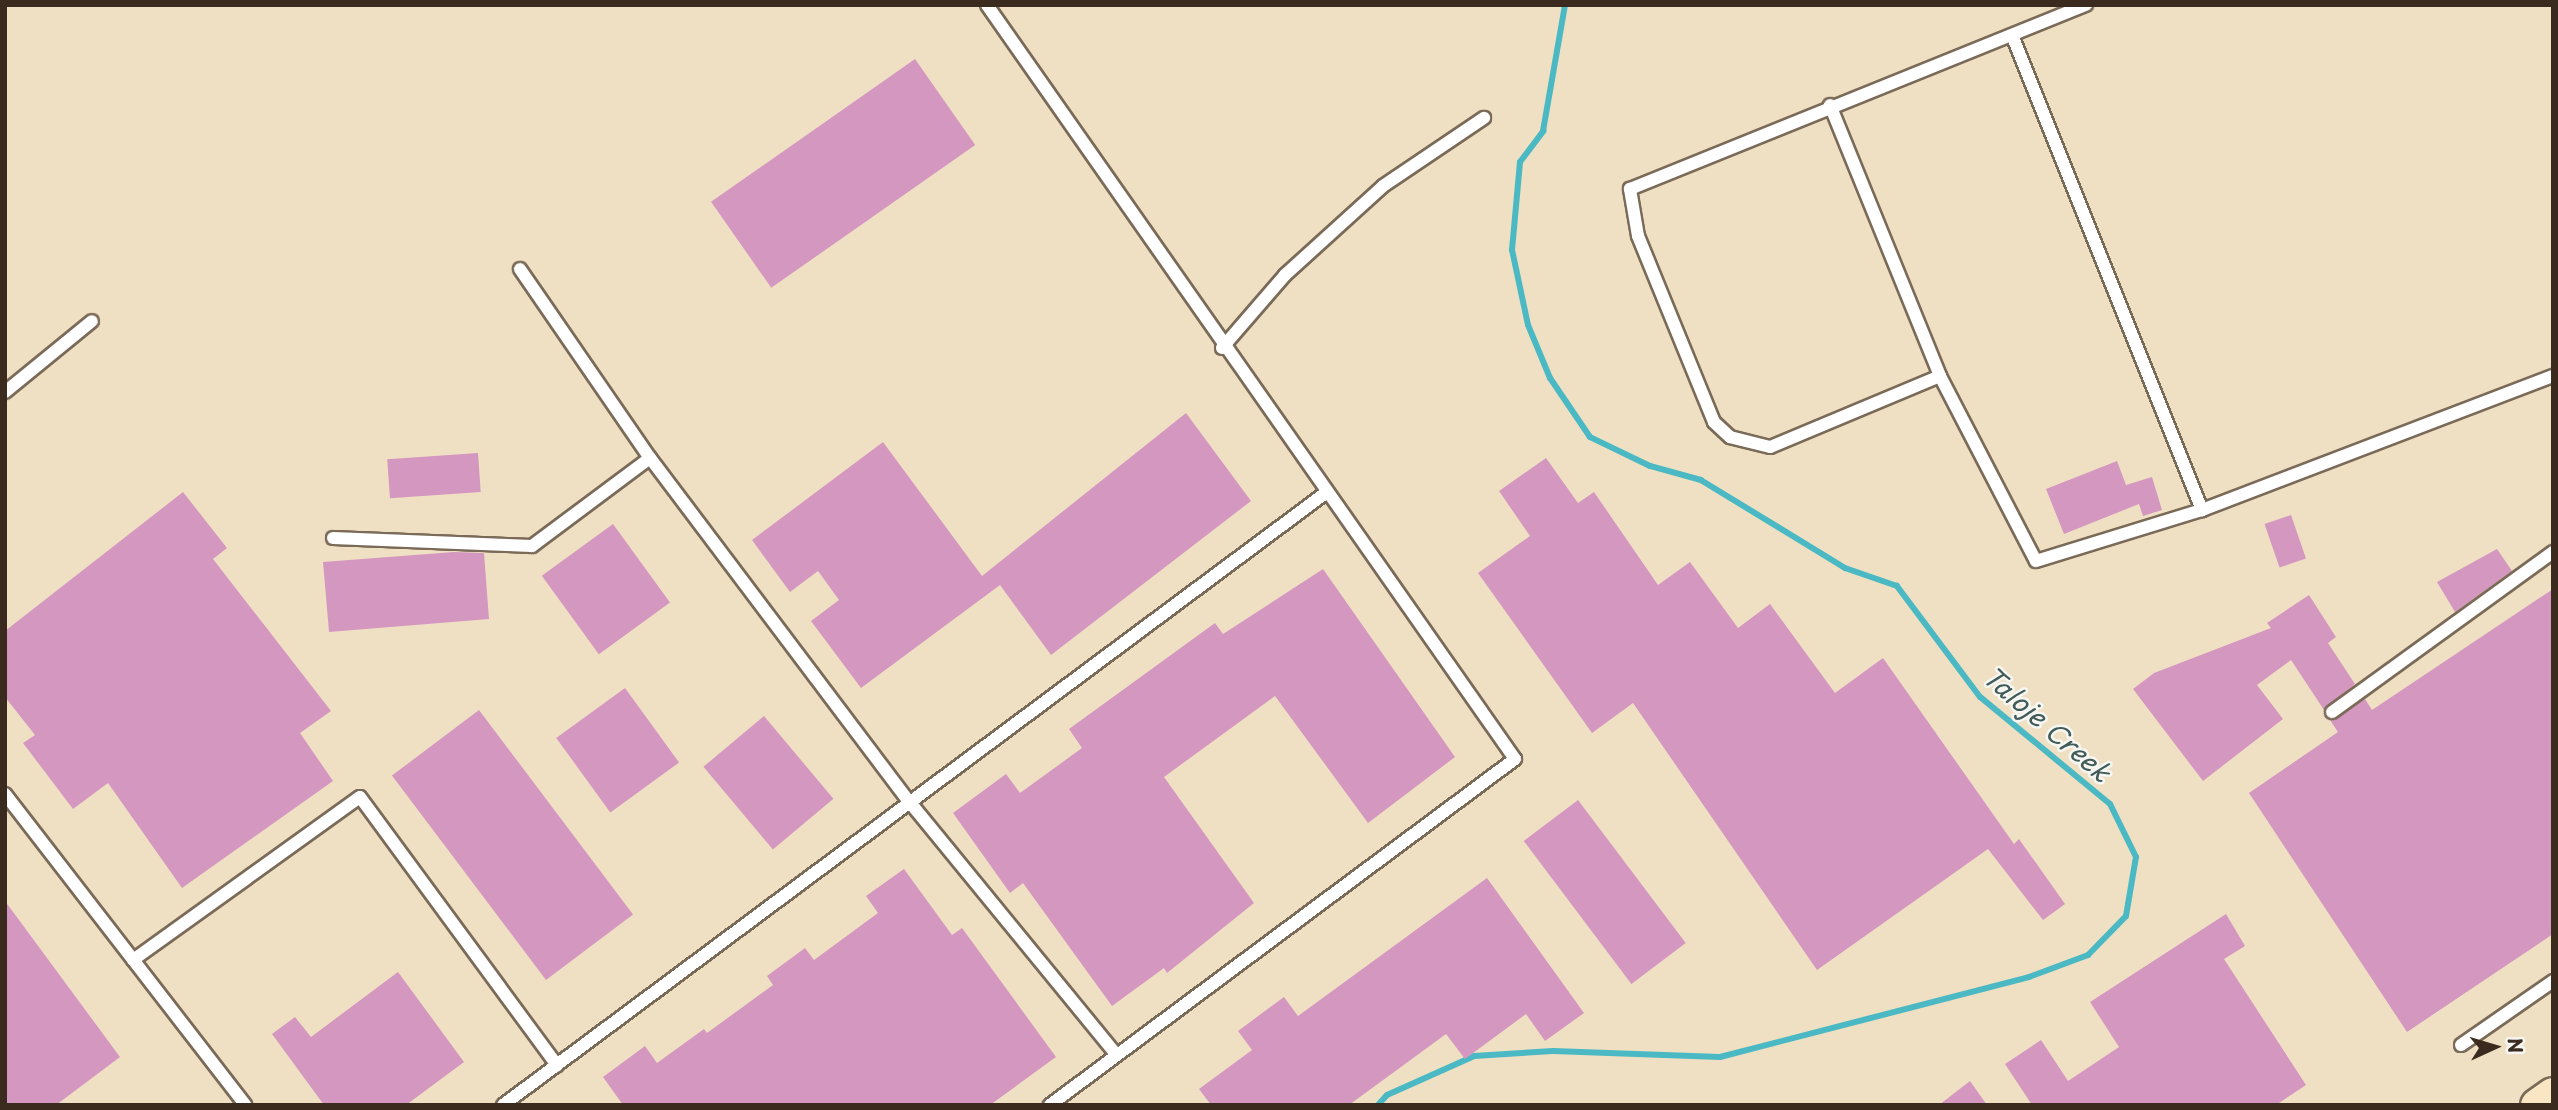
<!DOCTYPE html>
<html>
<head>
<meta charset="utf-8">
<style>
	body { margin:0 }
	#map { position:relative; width:2558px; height:1110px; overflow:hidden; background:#f0e0c3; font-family:"Playpen Sans",sans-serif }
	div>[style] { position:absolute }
	.stream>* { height:6px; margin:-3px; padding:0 3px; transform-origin:3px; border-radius:3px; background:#4bb9c4 }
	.building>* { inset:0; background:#d497c0; transform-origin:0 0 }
	.roads { filter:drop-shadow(2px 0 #7a6a58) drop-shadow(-2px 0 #7a6a58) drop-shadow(0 2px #7a6a58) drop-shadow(0 -2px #7a6a58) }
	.service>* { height:12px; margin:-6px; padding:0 6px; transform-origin:6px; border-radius:6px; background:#fff }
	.secondary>* { height:33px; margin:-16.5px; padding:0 16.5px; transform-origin:16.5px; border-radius:16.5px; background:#fbe6c4 }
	span { translate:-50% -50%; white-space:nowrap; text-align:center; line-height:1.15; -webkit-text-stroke:5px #f6f6f2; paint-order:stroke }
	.water-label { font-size:26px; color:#415c58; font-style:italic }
	.frame { position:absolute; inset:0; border:7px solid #3b2a1e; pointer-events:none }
	.north { position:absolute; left:2460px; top:1012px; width:70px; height:70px; -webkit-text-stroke:5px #f6f6f2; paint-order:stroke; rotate:86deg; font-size:19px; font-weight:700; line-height:28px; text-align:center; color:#3b2a1e }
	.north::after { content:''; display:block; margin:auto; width:24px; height:32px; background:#3b2a1e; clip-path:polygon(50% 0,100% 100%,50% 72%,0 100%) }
</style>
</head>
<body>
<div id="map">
	<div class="stream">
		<i style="left:1378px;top:1105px;width:13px;rotate:-48deg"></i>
		<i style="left:1387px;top:1095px;width:95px;rotate:-24.1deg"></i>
		<i style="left:1474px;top:1056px;width:79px;rotate:-3.6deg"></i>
		<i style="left:1553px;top:1051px;width:167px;rotate:2.1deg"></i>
		<i style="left:1720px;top:1057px;width:319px;rotate:-14.5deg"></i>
		<i style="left:2029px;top:977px;width:63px;rotate:-20.4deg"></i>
		<i style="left:2088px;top:955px;width:54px;rotate:-45.7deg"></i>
		<i style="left:2126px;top:916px;width:60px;rotate:-80.4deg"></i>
		<i style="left:2136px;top:857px;width:59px;rotate:-116.1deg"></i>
		<i style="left:2110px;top:804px;width:168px;rotate:-140.5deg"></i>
		<i style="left:1980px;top:697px;width:139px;rotate:-126.8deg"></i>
		<i style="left:1897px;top:586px;width:55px;rotate:-160.9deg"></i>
		<i style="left:1845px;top:568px;width:169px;rotate:-148.6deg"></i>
		<i style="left:1701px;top:480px;width:53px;rotate:-164.6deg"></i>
		<i style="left:1650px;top:466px;width:67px;rotate:-154.2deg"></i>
		<i style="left:1590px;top:437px;width:71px;rotate:-124.1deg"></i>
		<i style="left:1550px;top:378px;width:57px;rotate:-112.5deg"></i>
		<i style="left:1528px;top:325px;width:77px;rotate:-102deg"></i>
		<i style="left:1512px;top:250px;width:88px;rotate:-84.8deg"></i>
		<i style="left:1520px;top:162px;width:39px;rotate:-53deg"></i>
		<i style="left:1543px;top:131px;width:128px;rotate:-80.1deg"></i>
	</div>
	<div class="building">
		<i style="left:915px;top:59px;width:105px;height:249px;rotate:55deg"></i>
		<i style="clip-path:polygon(1186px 413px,1251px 501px,1051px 655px,1000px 585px,861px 688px,811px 621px,839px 600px,818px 571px,790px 592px,752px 540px,883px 442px,982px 576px)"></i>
		<i style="left:478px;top:453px;width:39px;height:91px;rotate:86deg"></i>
		<i style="clip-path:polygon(1546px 458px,1578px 503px,1594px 492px,1658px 585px,1690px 562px,1738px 628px,1770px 604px,1835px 693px,1883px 658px,2014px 844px,2019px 839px,2065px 904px,2043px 920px,1988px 849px,1817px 970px,1633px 703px,1592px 733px,1478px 573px,1530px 536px,1499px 491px)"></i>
		<i style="clip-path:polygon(2117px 461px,2126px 485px,2152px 477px,2162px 510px,2143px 516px,2139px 504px,2064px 534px,2046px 489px)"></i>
		<i style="clip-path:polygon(183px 492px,227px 548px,213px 559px,331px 711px,300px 733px,333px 781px,182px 888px,108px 783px,73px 809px,23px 743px,35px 735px,5px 697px,5px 631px)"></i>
		<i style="left:2291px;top:515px;width:46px;height:28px;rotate:71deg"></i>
		<i style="left:613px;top:524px;width:97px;height:88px;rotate:54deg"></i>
		<i style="clip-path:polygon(2497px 549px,2512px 571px,2455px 612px,2437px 582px)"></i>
		<i style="clip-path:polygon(454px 552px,484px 553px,489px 619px,329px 632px,323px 562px)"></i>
		<i style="clip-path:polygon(1323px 569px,1455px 757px,1368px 823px,1275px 696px,1164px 777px,1254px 903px,1167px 973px,1164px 968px,1112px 1006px,1023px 883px,1010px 893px,953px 813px,1006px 774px,1020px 793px,1082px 748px,1069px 729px,1215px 623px,1223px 634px)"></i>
		<i style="clip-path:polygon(2553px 589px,2553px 934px,2407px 1032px,2249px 793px,2338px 732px,2330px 720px,2365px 699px,2372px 710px)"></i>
		<i style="clip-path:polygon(2309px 595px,2336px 637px,2328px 643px,2355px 684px,2324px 710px,2291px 660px,2257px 685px,2283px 719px,2203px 781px,2133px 689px,2154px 673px,2271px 628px,2267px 623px)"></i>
		<i style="left:625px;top:688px;width:92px;height:85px;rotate:54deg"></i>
		<i style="left:479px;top:710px;width:256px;height:109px;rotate:53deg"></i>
		<i style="left:764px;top:716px;width:108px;height:79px;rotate:50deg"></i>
		<i style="left:1578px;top:800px;width:179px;height:68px;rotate:53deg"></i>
		<i style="clip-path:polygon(904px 869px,952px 935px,962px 928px,1056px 1057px,990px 1105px,623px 1105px,603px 1077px,645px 1046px,657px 1063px,704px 1029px,707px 1033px,773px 985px,767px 976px,805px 948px,814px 960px,878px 913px,866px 896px)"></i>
		<i style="clip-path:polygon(1487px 878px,1584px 1013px,1545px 1041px,1526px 1014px,1465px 1059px,1446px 1034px,1349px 1105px,1211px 1105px,1199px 1089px,1252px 1050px,1238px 1031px,1284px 997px,1298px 1016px)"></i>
		<i style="clip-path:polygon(5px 901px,120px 1057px,56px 1105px,5px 1105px)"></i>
		<i style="clip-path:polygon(2226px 914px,2245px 946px,2224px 959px,2306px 1085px,2276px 1105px,2032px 1105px,2005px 1064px,2041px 1040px,2068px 1081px,2119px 1047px,2090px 1002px)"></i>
		<i style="clip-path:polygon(398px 972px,464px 1062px,406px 1105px,324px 1105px,272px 1034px,295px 1017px,311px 1037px)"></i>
		<i style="clip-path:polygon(1970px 1081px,1987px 1105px,1939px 1105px)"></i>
	</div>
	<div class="roads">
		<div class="service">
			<i style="left:987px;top:5px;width:920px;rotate:55deg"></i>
			<i style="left:1515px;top:759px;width:580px;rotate:143.35deg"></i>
			<i style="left:2012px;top:35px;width:512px;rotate:68.2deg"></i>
			<i style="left:1830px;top:105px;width:292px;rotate:67.9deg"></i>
			<i style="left:1940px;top:376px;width:208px;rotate:62.6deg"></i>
			<i style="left:2036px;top:561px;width:174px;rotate:-17.1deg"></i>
			<i style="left:2202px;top:510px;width:376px;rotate:-20.9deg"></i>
			<i style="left:520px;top:269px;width:229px;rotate:55.5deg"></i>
			<i style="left:650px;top:458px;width:428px;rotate:53deg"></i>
			<i style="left:908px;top:800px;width:328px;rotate:50.7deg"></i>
			<i style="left:1222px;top:348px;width:96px;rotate:-49.2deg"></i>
			<i style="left:1285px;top:275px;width:132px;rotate:-42.2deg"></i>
			<i style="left:1383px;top:186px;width:122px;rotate:-34deg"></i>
			<i style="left:1940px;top:376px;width:184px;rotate:157.3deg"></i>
			<i style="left:1770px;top:447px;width:41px;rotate:-166deg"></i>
			<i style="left:1730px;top:437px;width:22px;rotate:-137deg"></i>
			<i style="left:1714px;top:422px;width:201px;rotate:-112.2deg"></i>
			<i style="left:1638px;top:236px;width:48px;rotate:-99.7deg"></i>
			<i style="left:1630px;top:189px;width:492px;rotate:-22deg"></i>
			<i style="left:5px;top:392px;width:112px;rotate:-39.2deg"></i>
			<i style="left:333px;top:538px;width:199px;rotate:2.3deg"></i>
			<i style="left:532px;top:546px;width:147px;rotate:-36.7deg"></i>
			<i style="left:2332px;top:712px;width:273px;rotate:-35.9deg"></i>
			<i style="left:5px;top:794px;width:393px;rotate:52.3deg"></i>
			<i style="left:133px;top:960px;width:279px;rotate:-35.7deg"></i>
			<i style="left:360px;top:797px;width:333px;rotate:53.7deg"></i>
			<i style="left:2461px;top:1045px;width:112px;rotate:-34.8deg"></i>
			<i style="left:503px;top:1105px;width:1027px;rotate:-36.65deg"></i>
		</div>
		<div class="secondary">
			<i style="left:2537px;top:1105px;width:19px;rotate:-35deg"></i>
		</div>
	</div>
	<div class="water-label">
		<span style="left:2047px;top:724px;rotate:41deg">Taloje Creek</span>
	</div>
	<div class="frame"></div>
	<div class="north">N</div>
</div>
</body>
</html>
